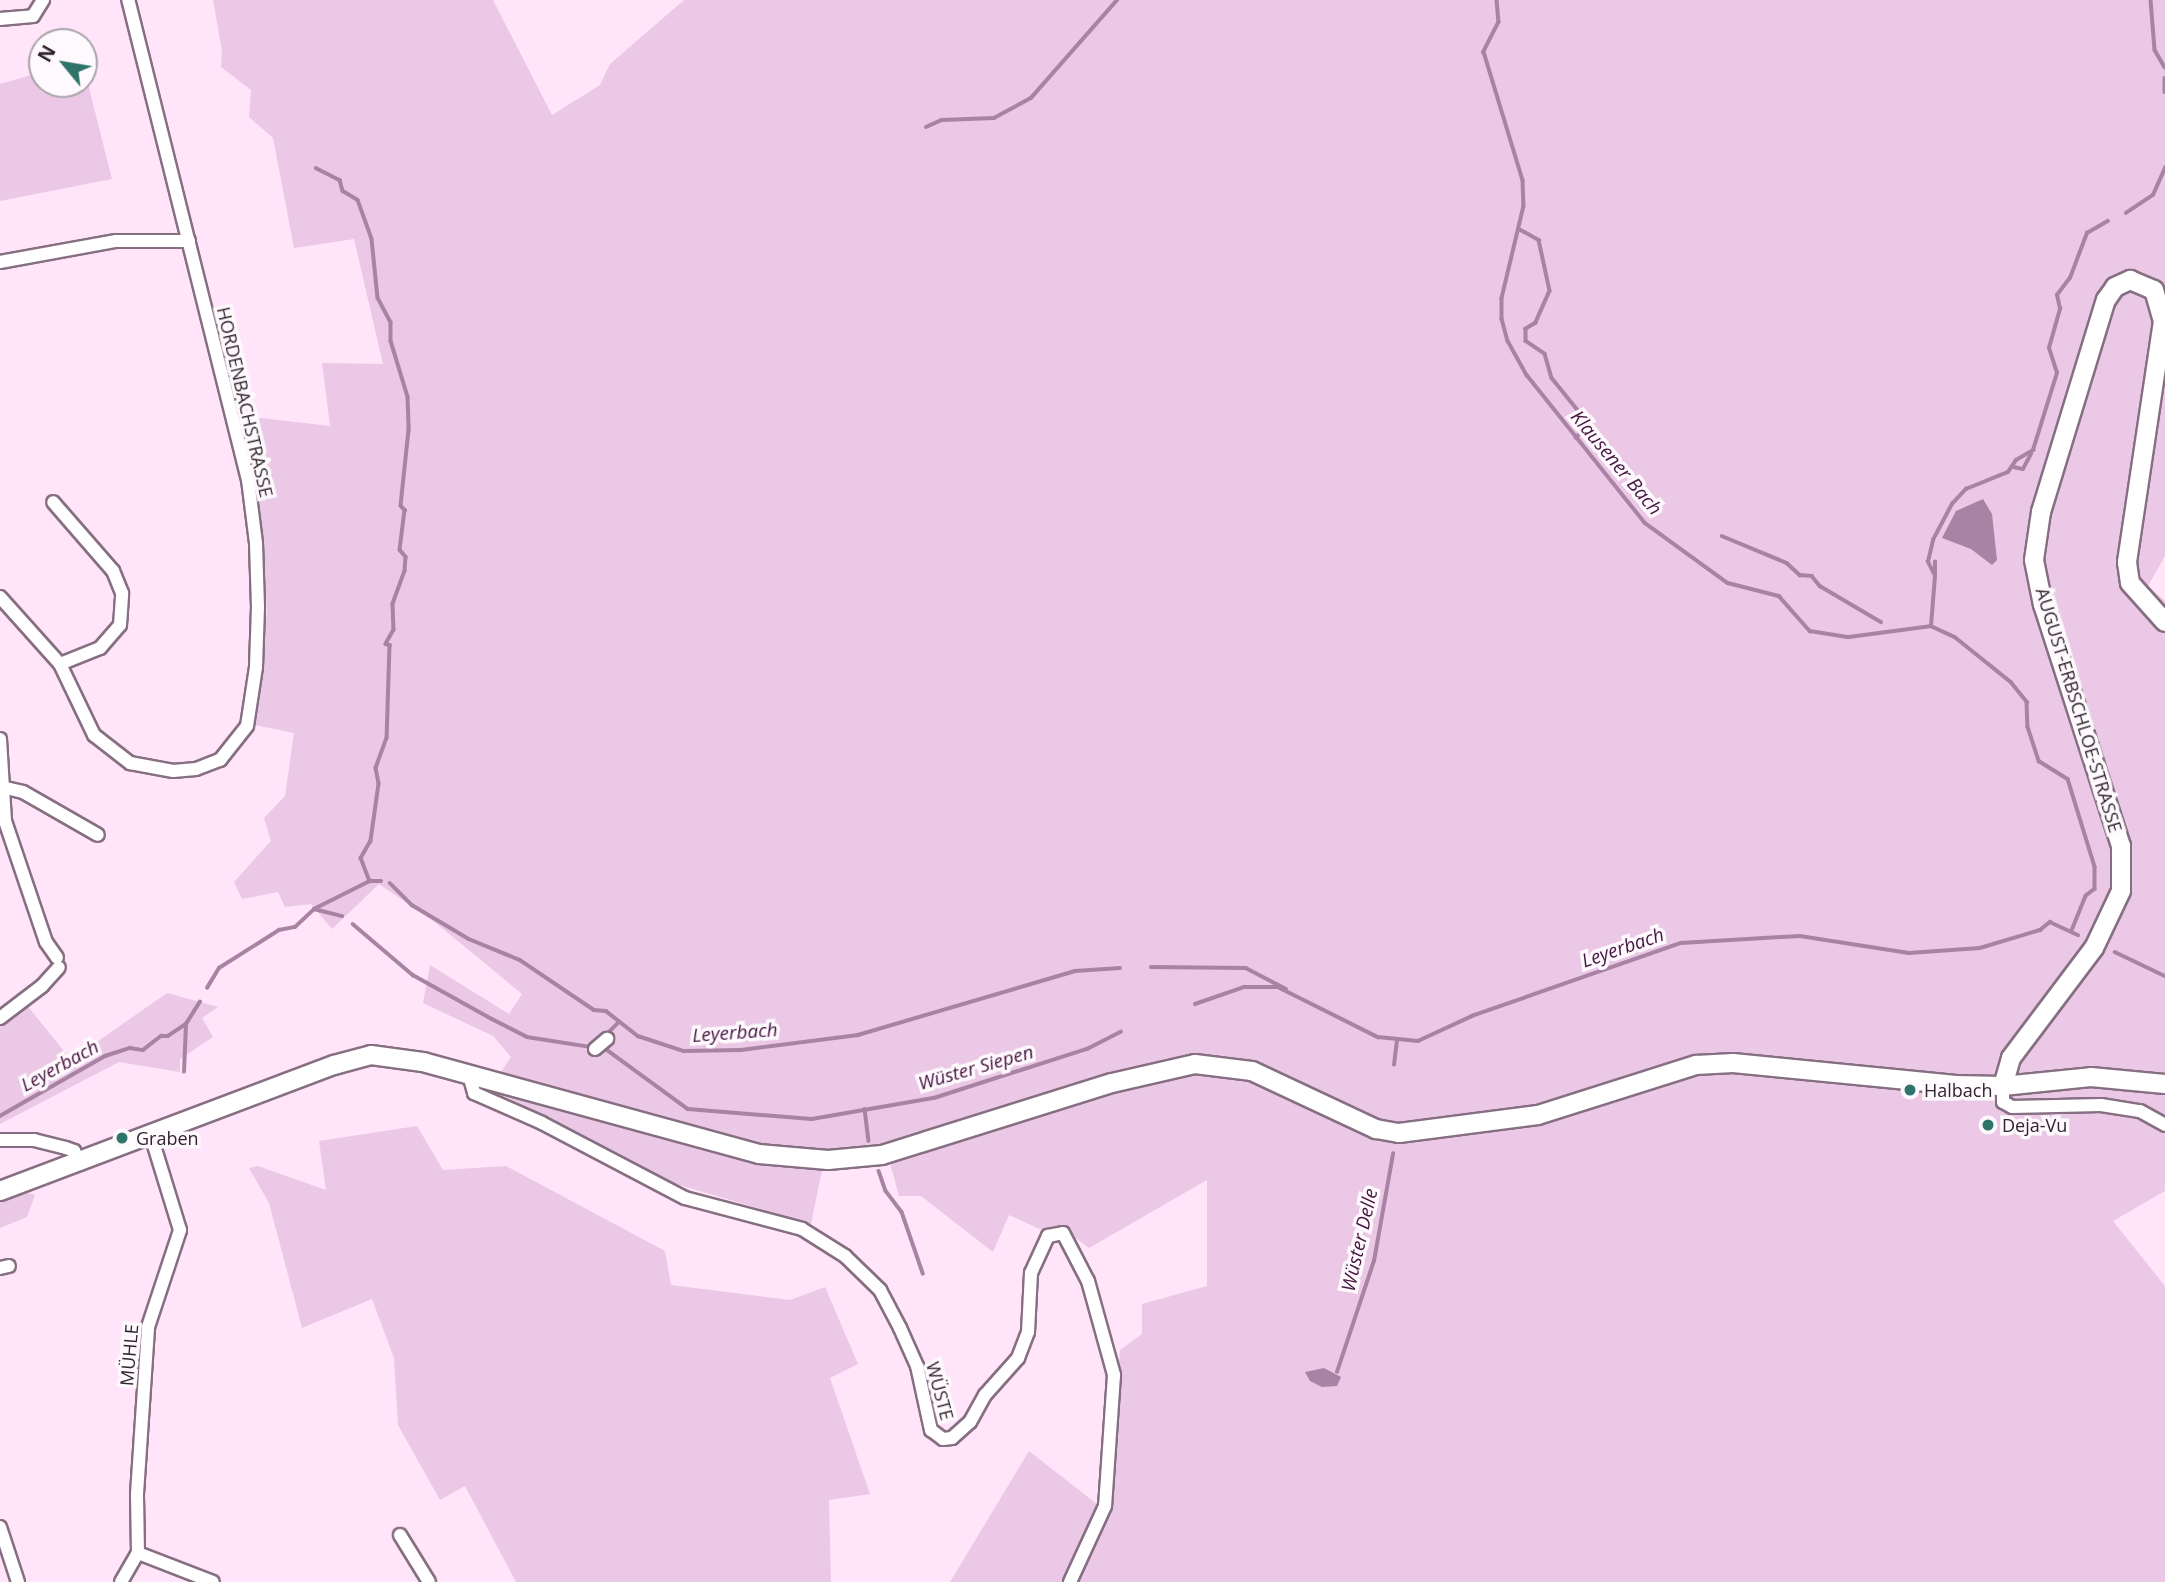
<!DOCTYPE html>
<html>
<head>
<meta charset="utf-8">
<style>
	body { margin:0 }
	#map { position:relative; width:2165px; height:1582px; overflow:hidden; background:#ffe4fa; font-family:"Open Sans",sans-serif }
	div>[style] { position:absolute }
	.green>* { inset:0; background:#ebc8e5 }
	.water>* { inset:0; background:#a983a3 }
	.stream>* { height:3.5px; margin:-1.75px; padding:0 1.75px; transform-origin:1.75px; border-radius:1.75px; background:#a983a3 }
	.roads { filter:drop-shadow(2px 0 #866f82) drop-shadow(-2px 0 #866f82) drop-shadow(0 2px #866f82) drop-shadow(0 -2px #866f82) }
	.minor>* { height:12px; margin:-6px; padding:0 6px; transform-origin:6px; border-radius:6px; background:#fff }
	.secondary>* { height:18px; margin:-9px; padding:0 9px; transform-origin:9px; border-radius:9px; background:#fff }
	.dots>* { width:19px; height:19px; translate:-50% -50%; box-sizing:border-box; border:4px solid #fef9fd; border-radius:50% }
	span { translate:-50% -50%; white-space:nowrap; text-align:center; line-height:1.15; -webkit-text-stroke:7px #fef9fd; paint-order:stroke }
	.street-label { font-size:18px; color:#2f252e }
	.poi-label { font-size:18px; color:#2f252e }
	.left { translate:0 -50%; text-align:left }
	.water-label { font-size:19px; color:#461641; font-style:italic }
	.north { position:absolute; left:28px; top:28px; width:70px; height:70px; box-sizing:border-box; background:#fef9fd; border:2px solid #aba4aa; border-radius:50%; rotate:300deg; font-size:19px; font-weight:700; line-height:28px; text-align:center; color:#2f252e }
	.north::after { content:''; display:block; margin:auto; width:24px; height:32px; background:#2e746a; clip-path:polygon(50% 0,100% 100%,50% 72%,0 100%) }
</style>
</head>
<body>
<div id="map">
	<div class="green">
		<i style="clip-path:polygon(213px 0,493px 0,552px 115px,600px 85px,610px 64px,684px 0,2165px 0,2165px 556px,2148px 586px,2165px 601px,2165px 1191px,2113px 1221px,2165px 1286px,2165px 1582px,950px 1582px,1029px 1451px,1107px 1512px,1120px 1350px,1142px 1334px,1142px 1304px,1207px 1286px,1207px 1180px,1089px 1248px,1065px 1230px,1051px 1234px,1009px 1215px,993px 1252px,921px 1196px,899px 1196px,890px 1163px,822px 1170px,811px 1224px,663px 1180px,490px 1088px,511px 1057px,493px 1036px,423px 1003px,430px 965px,509px 1014px,522px 994px,436px 923px,379px 884px,332px 929px,311px 904px,285px 907px,278px 892px,242px 899px,234px 882px,271px 841px,264px 818px,285px 796px,294px 733px,255px 725px,267px 613px,262px 529px,248px 451px,258px 607px,242px 416px,330px 426px,322px 363px,383px 364px,354px 239px,294px 248px,273px 138px,249px 117px,251px 90px,221px 67px,222px 51px)"></i>
		<i style="clip-path:polygon(84px 68px,112px 179px,0 201px,0 84px,42px 72px,42px 84px,84px 84px)"></i>
		<i style="clip-path:polygon(167px 993px,218px 1007px,202px 1018px,213px 1037px,180px 1059px,180px 1072px,119px 1062px,0 1124px,0 1025px,26px 1004px,71px 1060px)"></i>
		<i style="clip-path:polygon(417px 1126px,443px 1170px,506px 1166px,665px 1251px,671px 1285px,790px 1300px,825px 1287px,858px 1364px,830px 1378px,870px 1494px,829px 1500px,831px 1582px,516px 1582px,465px 1486px,440px 1500px,398px 1425px,394px 1358px,372px 1299px,302px 1328px,269px 1203px,249px 1168px,258px 1166px,326px 1190px,319px 1141px)"></i>
		<i style="clip-path:polygon(28px 1193px,35px 1195px,27px 1217px,0 1228px,0 1200px)"></i>
	</div>
	<div class="water">
		<i style="clip-path:polygon(1983px 499px,1992px 514px,1997px 560px,1992px 565px,1971px 549px,1942px 538px,1956px 511px)"></i>
		<i style="clip-path:polygon(1324px 1368px,1341px 1377px,1337px 1386px,1322px 1387px,1310px 1381px,1305px 1372px)"></i>
	</div>
	<div class="stream">
		<i style="left:1497px;top:0;width:22px;rotate:85deg"></i>
		<i style="left:1499px;top:22px;width:34px;rotate:117deg"></i>
		<i style="left:1484px;top:52px;width:134px;rotate:73.1deg"></i>
		<i style="left:1523px;top:180px;width:26px;rotate:88deg"></i>
		<i style="left:1524px;top:206px;width:95px;rotate:103.4deg"></i>
		<i style="left:1502px;top:298px;width:21px;rotate:90deg"></i>
		<i style="left:1502px;top:319px;width:23px;rotate:75deg"></i>
		<i style="left:1508px;top:341px;width:39px;rotate:61deg"></i>
		<i style="left:1527px;top:375px;width:189px;rotate:51.4deg"></i>
		<i style="left:1645px;top:523px;width:102px;rotate:35.9deg"></i>
		<i style="left:1728px;top:583px;width:53px;rotate:14.3deg"></i>
		<i style="left:1779px;top:596px;width:47px;rotate:48.5deg"></i>
		<i style="left:1810px;top:631px;width:39px;rotate:9deg"></i>
		<i style="left:1849px;top:637px;width:83px;rotate:-7.6deg"></i>
		<i style="left:1931px;top:626px;width:26px;rotate:25deg"></i>
		<i style="left:1955px;top:637px;width:72px;rotate:38.8deg"></i>
		<i style="left:2011px;top:682px;width:26px;rotate:51deg"></i>
		<i style="left:2027px;top:702px;width:25px;rotate:88deg"></i>
		<i style="left:2028px;top:727px;width:36px;rotate:72deg"></i>
		<i style="left:2039px;top:761px;width:34px;rotate:32deg"></i>
		<i style="left:2068px;top:779px;width:92px;rotate:72.9deg"></i>
		<i style="left:2095px;top:867px;width:22px;rotate:90deg"></i>
		<i style="left:2095px;top:889px;width:11px;rotate:142deg"></i>
		<i style="left:2086px;top:896px;width:37px;rotate:112deg"></i>
		<i style="left:2151px;top:0;width:50px;rotate:85.4deg"></i>
		<i style="left:2155px;top:50px;width:20px;rotate:60deg"></i>
		<i style="left:2165px;top:78px;width:14px;rotate:90deg"></i>
		<i style="left:926px;top:127px;width:17px;rotate:-24deg"></i>
		<i style="left:942px;top:120px;width:52px;rotate:-2.2deg"></i>
		<i style="left:994px;top:118px;width:42px;rotate:-28.4deg"></i>
		<i style="left:1031px;top:98px;width:130px;rotate:-48.7deg"></i>
		<i style="left:316px;top:168px;width:27px;rotate:27deg"></i>
		<i style="left:340px;top:180px;width:11px;rotate:75deg"></i>
		<i style="left:343px;top:191px;width:17px;rotate:31deg"></i>
		<i style="left:358px;top:200px;width:41px;rotate:70.3deg"></i>
		<i style="left:372px;top:239px;width:59px;rotate:84.2deg"></i>
		<i style="left:378px;top:298px;width:27px;rotate:62deg"></i>
		<i style="left:391px;top:322px;width:19px;rotate:90deg"></i>
		<i style="left:391px;top:341px;width:59px;rotate:73.1deg"></i>
		<i style="left:408px;top:397px;width:33px;rotate:88deg"></i>
		<i style="left:409px;top:430px;width:76px;rotate:96deg"></i>
		<i style="left:401px;top:506px;width:6px;rotate:45deg"></i>
		<i style="left:405px;top:510px;width:40px;rotate:97.1deg"></i>
		<i style="left:400px;top:550px;width:9px;rotate:49deg"></i>
		<i style="left:406px;top:557px;width:14px;rotate:94deg"></i>
		<i style="left:405px;top:571px;width:35px;rotate:110deg"></i>
		<i style="left:393px;top:604px;width:26px;rotate:88deg"></i>
		<i style="left:394px;top:630px;width:16px;rotate:120deg"></i>
		<i style="left:386px;top:644px;width:4px;rotate:14deg"></i>
		<i style="left:390px;top:645px;width:93px;rotate:91.8deg"></i>
		<i style="left:387px;top:738px;width:32px;rotate:110deg"></i>
		<i style="left:376px;top:768px;width:16px;rotate:79deg"></i>
		<i style="left:379px;top:784px;width:58px;rotate:98deg"></i>
		<i style="left:371px;top:841px;width:20px;rotate:120deg"></i>
		<i style="left:361px;top:858px;width:25px;rotate:69deg"></i>
		<i style="left:2126px;top:213px;width:32px;rotate:-34deg"></i>
		<i style="left:2153px;top:195px;width:30px;rotate:-66deg"></i>
		<i style="left:1521px;top:230px;width:21px;rotate:29deg"></i>
		<i style="left:1539px;top:240px;width:52px;rotate:77.8deg"></i>
		<i style="left:1550px;top:291px;width:35px;rotate:114deg"></i>
		<i style="left:1536px;top:323px;width:12px;rotate:149deg"></i>
		<i style="left:1526px;top:329px;width:12px;rotate:90deg"></i>
		<i style="left:1526px;top:341px;width:23px;rotate:34deg"></i>
		<i style="left:1545px;top:354px;width:25px;rotate:74deg"></i>
		<i style="left:1552px;top:378px;width:53px;rotate:51.2deg"></i>
		<i style="left:1585px;top:419px;width:9px;rotate:69deg"></i>
		<i style="left:1588px;top:427px;width:16px;rotate:137deg"></i>
		<i style="left:2014px;top:467px;width:9px;rotate:13deg"></i>
		<i style="left:2023px;top:469px;width:17px;rotate:-62deg"></i>
		<i style="left:1722px;top:536px;width:70px;rotate:22.6deg"></i>
		<i style="left:1787px;top:563px;width:18px;rotate:43deg"></i>
		<i style="left:1800px;top:575px;width:12px;rotate:5deg"></i>
		<i style="left:1812px;top:576px;width:13px;rotate:51deg"></i>
		<i style="left:1820px;top:586px;width:71px;rotate:30.5deg"></i>
		<i style="left:1935px;top:576px;width:14px;rotate:-90deg"></i>
		<i style="left:1931px;top:626px;width:50px;rotate:-85.4deg"></i>
		<i style="left:1935px;top:576px;width:16px;rotate:-117deg"></i>
		<i style="left:1928px;top:562px;width:23px;rotate:-77deg"></i>
		<i style="left:1933px;top:540px;width:41px;rotate:-62.2deg"></i>
		<i style="left:1952px;top:504px;width:21px;rotate:-47deg"></i>
		<i style="left:1966px;top:489px;width:45px;rotate:-22deg"></i>
		<i style="left:2008px;top:472px;width:14px;rotate:-56deg"></i>
		<i style="left:2016px;top:460px;width:20px;rotate:-30deg"></i>
		<i style="left:2033px;top:450px;width:81px;rotate:-72.7deg"></i>
		<i style="left:2057px;top:373px;width:26px;rotate:-108deg"></i>
		<i style="left:2049px;top:348px;width:41px;rotate:-74.2deg"></i>
		<i style="left:2060px;top:309px;width:14px;rotate:-102deg"></i>
		<i style="left:2057px;top:295px;width:21px;rotate:-53deg"></i>
		<i style="left:2070px;top:278px;width:48px;rotate:-69.3deg"></i>
		<i style="left:2087px;top:233px;width:24px;rotate:-30deg"></i>
		<i style="left:390px;top:883px;width:31px;rotate:45deg"></i>
		<i style="left:412px;top:905px;width:66px;rotate:30.8deg"></i>
		<i style="left:469px;top:939px;width:55px;rotate:22.4deg"></i>
		<i style="left:520px;top:960px;width:89px;rotate:34deg"></i>
		<i style="left:594px;top:1010px;width:12px;rotate:5deg"></i>
		<i style="left:606px;top:1011px;width:41px;rotate:38deg"></i>
		<i style="left:638px;top:1036px;width:48px;rotate:18.1deg"></i>
		<i style="left:684px;top:1051px;width:57px;rotate:-1deg"></i>
		<i style="left:741px;top:1050px;width:118px;rotate:-7.3deg"></i>
		<i style="left:858px;top:1035px;width:226px;rotate:-16.4deg"></i>
		<i style="left:1075px;top:971px;width:45px;rotate:-3.8deg"></i>
		<i style="left:314px;top:909px;width:63px;rotate:-26.6deg"></i>
		<i style="left:370px;top:881px;width:11px"></i>
		<i style="left:353px;top:924px;width:79px;rotate:40.4deg"></i>
		<i style="left:413px;top:975px;width:90px;rotate:29.1deg"></i>
		<i style="left:492px;top:1019px;width:39px;rotate:27deg"></i>
		<i style="left:527px;top:1037px;width:65px;rotate:8.9deg"></i>
		<i style="left:2115px;top:952px;width:55px;rotate:25.6deg"></i>
		<i style="left:1151px;top:967px;width:95px;rotate:0.6deg"></i>
		<i style="left:1246px;top:968px;width:45px;rotate:27.7deg"></i>
		<i style="left:207px;top:988px;width:23px;rotate:-59deg"></i>
		<i style="left:219px;top:968px;width:71px;rotate:-32.3deg"></i>
		<i style="left:279px;top:930px;width:16px;rotate:-11deg"></i>
		<i style="left:295px;top:927px;width:26px;rotate:-43deg"></i>
		<i style="left:314px;top:909px;width:29px;rotate:14deg"></i>
		<i style="left:1195px;top:1004px;width:52px;rotate:-19.1deg"></i>
		<i style="left:1244px;top:987px;width:34px"></i>
		<i style="left:1278px;top:987px;width:112px;rotate:26.6deg"></i>
		<i style="left:1378px;top:1037px;width:40px;rotate:5.7deg"></i>
		<i style="left:1418px;top:1041px;width:60px;rotate:-24.8deg"></i>
		<i style="left:1472px;top:1016px;width:221px;rotate:-19.3deg"></i>
		<i style="left:1681px;top:943px;width:119px;rotate:-3.4deg"></i>
		<i style="left:1800px;top:936px;width:110px;rotate:8.9deg"></i>
		<i style="left:1909px;top:953px;width:71px;rotate:-4deg"></i>
		<i style="left:1980px;top:948px;width:63px;rotate:-16.7deg"></i>
		<i style="left:2040px;top:930px;width:13px;rotate:-39deg"></i>
		<i style="left:2050px;top:922px;width:31px;rotate:25deg"></i>
		<i style="left:605px;top:1036px;width:20px;rotate:-45deg"></i>
		<i style="left:603px;top:1047px;width:105px;rotate:36.1deg"></i>
		<i style="left:688px;top:1109px;width:124px;rotate:4.6deg"></i>
		<i style="left:812px;top:1119px;width:124px;rotate:-9.8deg"></i>
		<i style="left:934px;top:1098px;width:161px;rotate:-17.8deg"></i>
		<i style="left:1087px;top:1049px;width:38px;rotate:-27deg"></i>
		<i style="left:1394px;top:1065px;width:24px;rotate:-83deg"></i>
		<i style="left:184px;top:1072px;width:48px;rotate:-87.6deg"></i>
		<i style="left:865px;top:1109px;width:32px;rotate:83deg"></i>
		<i style="left:0;top:1116px;width:121px;rotate:-29.7deg"></i>
		<i style="left:105px;top:1056px;width:26px;rotate:-18deg"></i>
		<i style="left:130px;top:1048px;width:13px;rotate:9deg"></i>
		<i style="left:143px;top:1050px;width:23px;rotate:-38deg"></i>
		<i style="left:161px;top:1036px;width:7px"></i>
		<i style="left:168px;top:1036px;width:22px;rotate:-34deg"></i>
		<i style="left:186px;top:1024px;width:26px;rotate:-58deg"></i>
		<i style="left:879px;top:1171px;width:21px;rotate:71deg"></i>
		<i style="left:886px;top:1191px;width:26px;rotate:53deg"></i>
		<i style="left:902px;top:1212px;width:65px;rotate:71deg"></i>
		<i style="left:1337px;top:1372px;width:117px;rotate:-71.6deg"></i>
		<i style="left:1374px;top:1261px;width:109px;rotate:-79.9deg"></i>
	</div>
	<div class="roads">
		<div class="minor">
			<i style="left:0;top:19px;width:33px;rotate:-5deg"></i>
			<i style="left:33px;top:16px;width:19px;rotate:-58deg"></i>
			<i style="left:0;top:262px;width:118px;rotate:-10.3deg"></i>
			<i style="left:116px;top:241px;width:73px"></i>
			<i style="left:0;top:597px;width:90px;rotate:48.2deg"></i>
			<i style="left:60px;top:664px;width:43px;rotate:-21.8deg"></i>
			<i style="left:100px;top:648px;width:30px;rotate:-49deg"></i>
			<i style="left:120px;top:625px;width:32px;rotate:-86deg"></i>
			<i style="left:122px;top:593px;width:24px;rotate:-112deg"></i>
			<i style="left:113px;top:571px;width:91px;rotate:-131deg"></i>
			<i style="left:60px;top:664px;width:79px;rotate:64.4deg"></i>
			<i style="left:94px;top:735px;width:46px;rotate:37.9deg"></i>
			<i style="left:130px;top:763px;width:44px;rotate:10.5deg"></i>
			<i style="left:173px;top:771px;width:23px;rotate:-5deg"></i>
			<i style="left:196px;top:769px;width:26px;rotate:-21deg"></i>
			<i style="left:220px;top:760px;width:43px;rotate:-51.5deg"></i>
			<i style="left:247px;top:726px;width:60px;rotate:-81.3deg"></i>
			<i style="left:256px;top:667px;width:60px;rotate:-88.1deg"></i>
			<i style="left:258px;top:607px;width:64px;rotate:-91.8deg"></i>
			<i style="left:256px;top:543px;width:64px;rotate:-97.2deg"></i>
			<i style="left:248px;top:480px;width:495px;rotate:-104deg"></i>
			<i style="left:0;top:739px;width:82px;rotate:86.5deg"></i>
			<i style="left:5px;top:821px;width:128px;rotate:71.3deg"></i>
			<i style="left:46px;top:942px;width:19px;rotate:55deg"></i>
			<i style="left:6px;top:788px;width:17px;rotate:13deg"></i>
			<i style="left:23px;top:792px;width:86px;rotate:29.8deg"></i>
			<i style="left:0;top:1018px;width:53px;rotate:-37.3deg"></i>
			<i style="left:42px;top:986px;width:25px;rotate:-48deg"></i>
			<i style="left:595px;top:1049px;width:16px;rotate:-40deg"></i>
			<i style="left:469px;top:1075px;width:19px;rotate:74deg"></i>
			<i style="left:474px;top:1093px;width:74px;rotate:23.8deg"></i>
			<i style="left:542px;top:1123px;width:161px;rotate:27.7deg"></i>
			<i style="left:685px;top:1198px;width:121px;rotate:14.8deg"></i>
			<i style="left:802px;top:1229px;width:51px;rotate:32.1deg"></i>
			<i style="left:845px;top:1256px;width:49px;rotate:44.2deg"></i>
			<i style="left:880px;top:1290px;width:43px;rotate:62.2deg"></i>
			<i style="left:900px;top:1328px;width:42px;rotate:65.9deg"></i>
			<i style="left:917px;top:1366px;width:66px;rotate:77.7deg"></i>
			<i style="left:931px;top:1430px;width:15px;rotate:37deg"></i>
			<i style="left:943px;top:1439px;width:9px;rotate:-6deg"></i>
			<i style="left:952px;top:1438px;width:24px;rotate:-42deg"></i>
			<i style="left:970px;top:1422px;width:31px;rotate:-61deg"></i>
			<i style="left:985px;top:1395px;width:50px;rotate:-48.3deg"></i>
			<i style="left:1018px;top:1358px;width:28px;rotate:-69deg"></i>
			<i style="left:1028px;top:1332px;width:59px;rotate:-87.1deg"></i>
			<i style="left:1031px;top:1273px;width:41px;rotate:-65.3deg"></i>
			<i style="left:1048px;top:1236px;width:15px;rotate:-11deg"></i>
			<i style="left:1063px;top:1233px;width:54px;rotate:62.5deg"></i>
			<i style="left:1088px;top:1281px;width:98px;rotate:74.5deg"></i>
			<i style="left:1114px;top:1375px;width:131px;rotate:93.9deg"></i>
			<i style="left:1105px;top:1506px;width:84px;rotate:114.7deg"></i>
			<i style="left:2003px;top:1086px;width:16px;rotate:90deg"></i>
			<i style="left:2003px;top:1102px;width:10px;rotate:29deg"></i>
			<i style="left:2012px;top:1107px;width:89px;rotate:-1.3deg"></i>
			<i style="left:2101px;top:1105px;width:39px;rotate:9deg"></i>
			<i style="left:2140px;top:1111px;width:29px;rotate:29deg"></i>
			<i style="left:0;top:1140px;width:34px"></i>
			<i style="left:34px;top:1140px;width:33px;rotate:14deg"></i>
			<i style="left:66px;top:1148px;width:9px;rotate:21deg"></i>
			<i style="left:74px;top:1151px;width:14px;rotate:65deg"></i>
			<i style="left:0;top:1268px;width:9px;rotate:-13deg"></i>
			<i style="left:0;top:1527px;width:58px;rotate:71.9deg"></i>
			<i style="left:400px;top:1535px;width:55px;rotate:58.3deg"></i>
			<i style="left:138px;top:1553px;width:80px;rotate:21.1deg"></i>
			<i style="left:121px;top:1582px;width:34px;rotate:-60deg"></i>
			<i style="left:138px;top:1553px;width:59px;rotate:-91deg"></i>
			<i style="left:137px;top:1494px;width:167px;rotate:-86.2deg"></i>
			<i style="left:148px;top:1327px;width:102px;rotate:-71.7deg"></i>
			<i style="left:180px;top:1230px;width:98px;rotate:-107.1deg"></i>
		</div>
		<div class="secondary">
			<i style="left:2003px;top:1086px;width:29px;rotate:-74deg"></i>
			<i style="left:2011px;top:1058px;width:138px;rotate:-53deg"></i>
			<i style="left:2094px;top:948px;width:63px;rotate:-64.7deg"></i>
			<i style="left:2121px;top:891px;width:45px;rotate:-90deg"></i>
			<i style="left:2121px;top:846px;width:253px;rotate:-107.9deg"></i>
			<i style="left:2043px;top:605px;width:46px;rotate:-101.3deg"></i>
			<i style="left:2034px;top:560px;width:49px;rotate:-81.7deg"></i>
			<i style="left:2041px;top:512px;width:222px;rotate:-73deg"></i>
			<i style="left:2106px;top:300px;width:16px;rotate:-55deg"></i>
			<i style="left:2115px;top:287px;width:17px;rotate:-25deg"></i>
			<i style="left:2130px;top:280px;width:26px;rotate:23deg"></i>
			<i style="left:2154px;top:290px;width:32px;rotate:74deg"></i>
			<i style="left:2163px;top:321px;width:244px;rotate:98.5deg"></i>
			<i style="left:2127px;top:562px;width:21px;rotate:82deg"></i>
			<i style="left:2130px;top:583px;width:52px;rotate:48.1deg"></i>
			<i style="left:0;top:1191px;width:357px;rotate:-20.7deg"></i>
			<i style="left:334px;top:1065px;width:38px;rotate:-15deg"></i>
			<i style="left:371px;top:1055px;width:52px;rotate:7.7deg"></i>
			<i style="left:423px;top:1062px;width:348px;rotate:15.3deg"></i>
			<i style="left:759px;top:1154px;width:69px;rotate:5deg"></i>
			<i style="left:828px;top:1160px;width:54px;rotate:-5.3deg"></i>
			<i style="left:882px;top:1155px;width:241px;rotate:-17.4deg"></i>
			<i style="left:1112px;top:1083px;width:85px;rotate:-12.9deg"></i>
			<i style="left:1195px;top:1064px;width:57px;rotate:7deg"></i>
			<i style="left:1252px;top:1071px;width:137px;rotate:25.1deg"></i>
			<i style="left:1376px;top:1129px;width:23px;rotate:10deg"></i>
			<i style="left:1399px;top:1133px;width:140px;rotate:-7.4deg"></i>
			<i style="left:1538px;top:1115px;width:166px;rotate:-17.6deg"></i>
			<i style="left:1696px;top:1065px;width:37px;rotate:-3deg"></i>
			<i style="left:1733px;top:1063px;width:224px;rotate:5.6deg"></i>
			<i style="left:1956px;top:1085px;width:47px;rotate:1.2deg"></i>
			<i style="left:2003px;top:1086px;width:88px;rotate:-5.8deg"></i>
			<i style="left:2091px;top:1077px;width:74px;rotate:5.4deg"></i>
		</div>
	</div>
	<div class="dots">
		<i style="left:1910px;top:1090px;background:#2e746a"></i>
		<i style="left:1988px;top:1125px;background:#2e746a"></i>
		<i style="left:122px;top:1138px;background:#2e746a"></i>
	</div>
	<div class="street-label">
		<span style="left:245px;top:402px;rotate:77deg">HORDENBACHSTRASSE</span>
		<span style="left:2079px;top:710px;rotate:73deg">AUGUST-ERBSCHLOE-STRASSE</span>
		<span style="left:129px;top:1355px;rotate:-85deg">MÜHLE</span>
		<span style="left:940px;top:1391px;rotate:75deg">WÜSTE</span>
	</div>
	<div class="poi-label">
		<span class="left" style="left:1924px;top:1090px">Halbach</span>
		<span class="left" style="left:2002px;top:1125px">Deja-Vu</span>
		<span class="left" style="left:136px;top:1138px">Graben</span>
	</div>
	<div class="water-label">
		<span style="left:1616px;top:463px;rotate:50deg">Klausener Bach</span>
		<span style="left:1623px;top:948px;rotate:-19deg">Leyerbach</span>
		<span style="left:735px;top:1033px;rotate:-4deg">Leyerbach</span>
		<span style="left:60px;top:1066px;rotate:-29deg">Leyerbach</span>
		<span style="left:976px;top:1068px;rotate:-16deg">Wüster Siepen</span>
		<span style="left:1360px;top:1240px;rotate:-77deg">Wüster Delle</span>
	</div>
	<div class="north">N</div>
</div>
</body>
</html>
